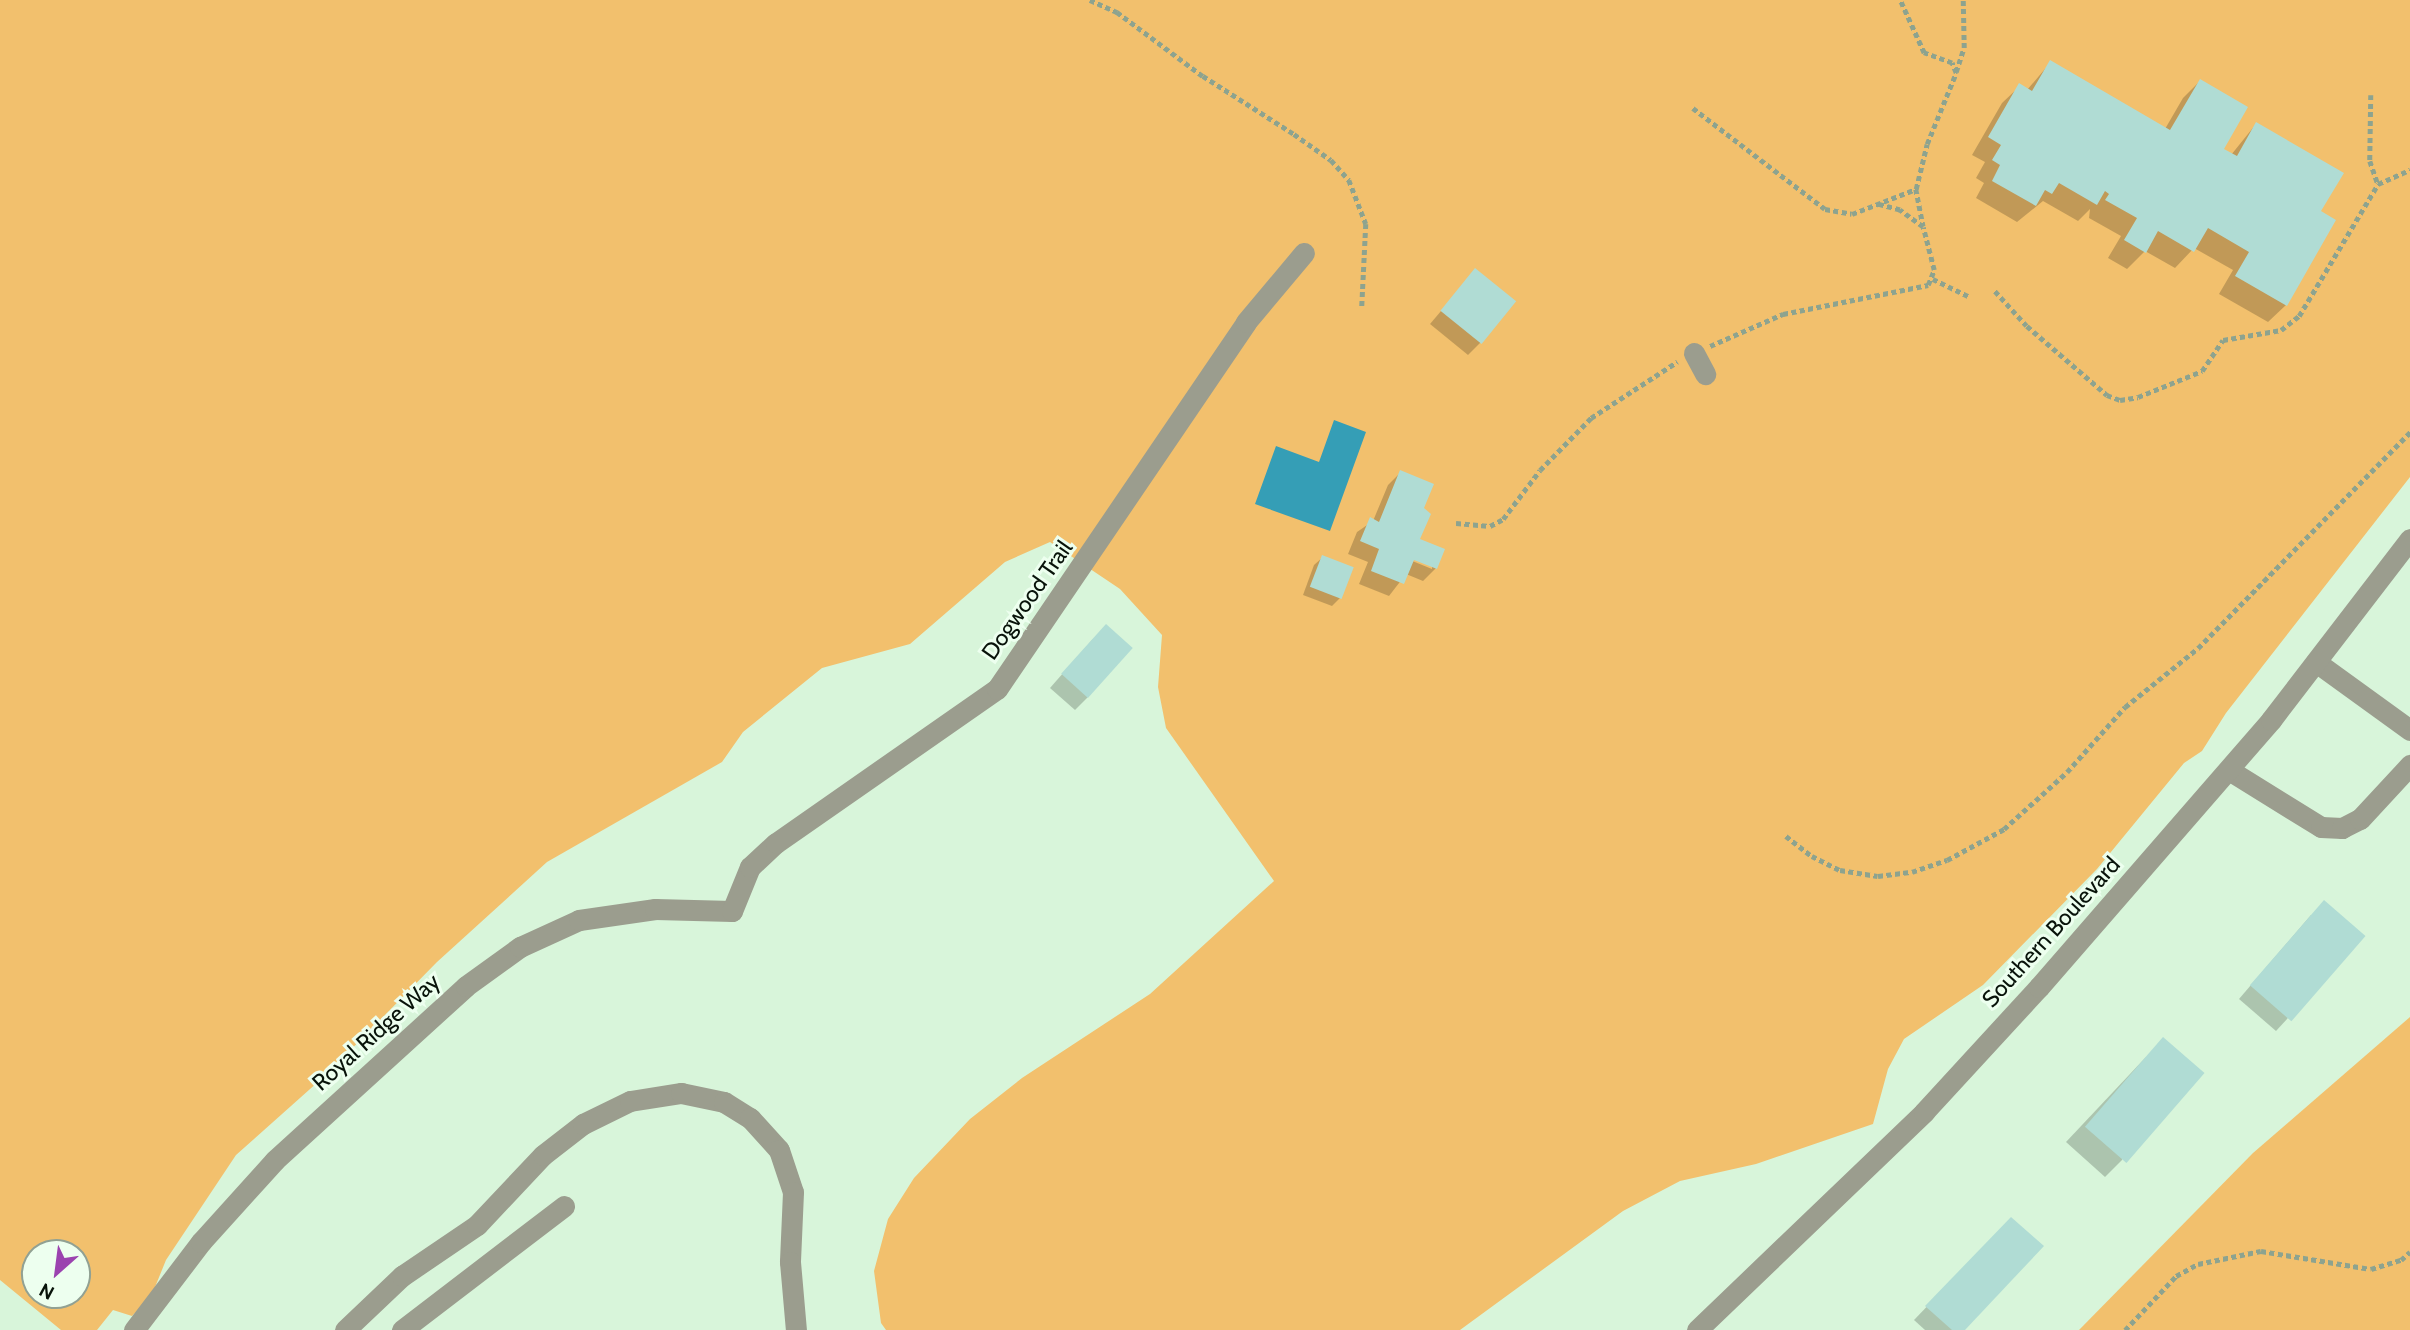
<!DOCTYPE html>
<html>
<head>
<meta charset="utf-8">
<style>
	body { margin:0 }
	#map { position:relative; width:2410px; height:1330px; overflow:hidden; background:#d8f5da; font-family:Cabin,sans-serif }
	div>[style] { position:absolute }
	.green>* { inset:0; background:#f2c06d }
	.water>* { inset:0; background:#359eb6 }
	.shadow>* { inset:0; background:#0003 }
	.building>* { inset:0; background:#b0dcd4; transform-origin:0 0 }
	.path>* { height:4.5px; margin-top:-2.25px; transform-origin:0; background:repeating-linear-gradient(90deg,#8da38f 0 5px,transparent 0 8.5px) }
	.minor>* { height:21px; margin:-10.5px; padding:0 10.5px; transform-origin:10.5px; border-radius:10.5px; background:#9b9d8e }
	span { translate:-50% -50%; white-space:nowrap; text-align:center; line-height:1.15; -webkit-text-stroke:6px #edffef; paint-order:stroke }
	.street-label { font-size:23px; color:#08130a }
	.north { position:absolute; left:21px; top:1239px; width:70px; height:70px; box-sizing:border-box; background:#edffef; border:2px solid #91a193; border-radius:50%; rotate:208deg; font-size:19px; font-weight:700; line-height:28px; text-align:center; color:#08130a }
	.north::after { content:''; display:block; margin:auto; width:24px; height:32px; background:#9b43af; clip-path:polygon(50% 0,100% 100%,50% 72%,0 100%) }
</style>
</head>
<body>
<div id="map">
	<div class="green">
		<i style="clip-path:polygon(evenodd,0 0,2410px 0,2410px 477px,2226px 713px,2202px 751px,2184px 763px,2097px 869px,1983px 985px,1904px 1039px,1888px 1069px,1873px 1124px,1756px 1164px,1680px 1181px,1623px 1211px,1460px 1330px,886px 1330px,881px 1323px,874px 1271px,888px 1219px,914px 1178px,970px 1119px,1022px 1078px,1150px 994px,1274px 881px,1166px 728px,1158px 687px,1162px 635px,1120px 589px,1050px 542px,1005px 562px,910px 644px,822px 668px,743px 732px,722px 762px,547px 862px,437px 962px,328px 1073px,236px 1155px,166px 1260px,151px 1297px,132px 1316px,113px 1310px,97px 1330px,61px 1330px,0 1280px,0 0,35px 1253px,77px 1253px,77px 1295px,35px 1295px,35px 1253px)"></i>
		<i style="clip-path:polygon(2410px 1017px,2410px 1330px,2079px 1330px,2253px 1153px)"></i>
	</div>
	<div class="water">
		<i style="clip-path:polygon(1334px 420px,1366px 432px,1330px 531px,1255px 504px,1276px 446px,1319px 462px)"></i>
	</div>
	<div class="shadow">
		<i style="clip-path:polygon(2050px 63px,2165px 129px,2183px 98px,2200px 81px,2222px 150px,2231px 155px,2256px 124px,2319px 212px,2286px 305px,2268px 322px,2219px 294px,2233px 270px,2194px 248px,2175px 268px,2145px 251px,2127px 269px,2108px 258px,2121px 236px,2089px 218px,2090px 209px,2078px 221px,2043px 201px,2017px 222px,1976px 198px,1984px 183px,1976px 178px,1985px 162px,1972px 155px,2002px 103px,2020px 86px,2027px 90px)"></i>
		<i style="clip-path:polygon(1475px 271px,1481px 342px,1468px 355px,1430px 324px)"></i>
		<i style="clip-path:polygon(evenodd,1401px 472px,1422px 508px,1418px 540px,1436px 568px,1423px 581px,1406px 574px,1389px 596px,1359px 584px,1368px 562px,1348px 554px,1357px 532px,1373px 521px,1388px 485px,1401px 472px,1406px 555px,1432px 565px,1432px 569px,1405px 558px,1406px 555px)"></i>
		<i style="clip-path:polygon(1323px 557px,1340px 598px,1332px 606px,1303px 595px,1314px 565px)"></i>
		<i style="clip-path:polygon(1093px 639px,1088px 697px,1075px 710px,1050px 688px)"></i>
		<i style="clip-path:polygon(2311px 915px,2363px 936px,2276px 1031px,2239px 999px)"></i>
		<i style="clip-path:polygon(2146px 1057px,2122px 1160px,2105px 1177px,2066px 1142px)"></i>
		<i style="clip-path:polygon(2011px 1219px,1963px 1330px,1925px 1330px,1914px 1320px)"></i>
	</div>
	<div class="building">
		<i style="clip-path:polygon(2050px 60px,2170px 130px,2200px 79px,2248px 107px,2224px 149px,2237px 156px,2256px 122px,2344px 173px,2321px 211px,2336px 220px,2287px 306px,2235px 276px,2249px 252px,2208px 228px,2194px 252px,2158px 231px,2146px 253px,2124px 240px,2137px 218px,2105px 200px,2109px 194px,2105px 191px,2097px 205px,2059px 183px,2052px 194px,2045px 190px,2036px 206px,1992px 181px,2000px 165px,1992px 160px,2001px 145px,1988px 137px,2019px 83px,2032px 91px)"></i>
		<i style="left:1475px;top:268px;width:53px;height:55px;rotate:39deg"></i>
		<i style="clip-path:polygon(1400px 470px,1434px 484px,1424px 508px,1431px 514px,1420px 539px,1445px 549px,1437px 569px,1414px 560px,1404px 584px,1371px 571px,1379px 549px,1360px 541px,1370px 517px,1379px 522px)"></i>
		<i style="left:1322px;top:555px;width:34px;height:34px;rotate:21deg"></i>
		<i style="left:1106px;top:624px;width:36px;height:67px;rotate:42deg"></i>
		<i style="left:2324px;top:900px;width:55px;height:113px;rotate:41deg"></i>
		<i style="left:2163px;top:1037px;width:55px;height:119px;rotate:41deg"></i>
		<i style="clip-path:polygon(2011px 1217px,2044px 1246px,1965px 1330px,1952px 1330px,1925px 1306px)"></i>
	</div>
	<div class="path">
		<i style="left:1090px;top:0;width:30px;rotate:24deg"></i>
		<i style="left:1117px;top:12px;width:107px;rotate:36.7deg"></i>
		<i style="left:1203px;top:76px;width:108px;rotate:32.5deg"></i>
		<i style="left:1294px;top:134px;width:45px;rotate:35.1deg"></i>
		<i style="left:1331px;top:160px;width:27px;rotate:48deg"></i>
		<i style="left:1349px;top:180px;width:47px;rotate:68.9deg"></i>
		<i style="left:1366px;top:224px;width:83px;rotate:92.8deg"></i>
		<i style="left:1956px;top:72px;width:25px;rotate:-72deg"></i>
		<i style="left:1964px;top:48px;width:48px;rotate:-91.2deg"></i>
		<i style="left:2371px;top:95px;width:66px;rotate:90.9deg"></i>
		<i style="left:2370px;top:161px;width:24px;rotate:71deg"></i>
		<i style="left:1693px;top:108px;width:166px;rotate:37.4deg"></i>
		<i style="left:1825px;top:209px;width:27px;rotate:10deg"></i>
		<i style="left:1852px;top:214px;width:69px;rotate:-21.3deg"></i>
		<i style="left:1916px;top:189px;width:46px;rotate:-76.3deg"></i>
		<i style="left:1927px;top:144px;width:77px;rotate:-67.8deg"></i>
		<i style="left:1956px;top:73px;width:11px;rotate:-112deg"></i>
		<i style="left:1952px;top:63px;width:30px;rotate:-160deg"></i>
		<i style="left:1924px;top:53px;width:58px;rotate:-114.4deg"></i>
		<i style="left:1916px;top:189px;width:38px;rotate:79deg"></i>
		<i style="left:1933px;top:279px;width:39px;rotate:26deg"></i>
		<i style="left:1995px;top:291px;width:47px;rotate:47.6deg"></i>
		<i style="left:2027px;top:326px;width:106px;rotate:40.8deg"></i>
		<i style="left:2107px;top:395px;width:14px;rotate:21deg"></i>
		<i style="left:2120px;top:400px;width:18px;rotate:-9deg"></i>
		<i style="left:2138px;top:397px;width:69px;rotate:-22.1deg"></i>
		<i style="left:2202px;top:371px;width:37px;rotate:-56deg"></i>
		<i style="left:2223px;top:340px;width:59px;rotate:-9.8deg"></i>
		<i style="left:2281px;top:330px;width:23px;rotate:-38deg"></i>
		<i style="left:2299px;top:316px;width:154px;rotate:-59.1deg"></i>
		<i style="left:2378px;top:184px;width:35px;rotate:-24deg"></i>
		<i style="left:1710px;top:346px;width:80px;rotate:-23.7deg"></i>
		<i style="left:1783px;top:314px;width:148px;rotate:-11.3deg"></i>
		<i style="left:1928px;top:285px;width:16px;rotate:-68deg"></i>
		<i style="left:1934px;top:270px;width:44px;rotate:-104.3deg"></i>
		<i style="left:1923px;top:227px;width:29px;rotate:-144deg"></i>
		<i style="left:1900px;top:210px;width:23px;rotate:-165deg"></i>
		<i style="left:1456px;top:523px;width:34px;rotate:5deg"></i>
		<i style="left:1490px;top:526px;width:15px;rotate:-28deg"></i>
		<i style="left:1503px;top:519px;width:61px;rotate:-52.9deg"></i>
		<i style="left:1540px;top:470px;width:73px;rotate:-45.6deg"></i>
		<i style="left:1591px;top:418px;width:103px;rotate:-33.1deg"></i>
		<i style="left:1786px;top:836px;width:33px;rotate:38deg"></i>
		<i style="left:1812px;top:856px;width:31px;rotate:27deg"></i>
		<i style="left:1840px;top:870px;width:38px;rotate:9deg"></i>
		<i style="left:1878px;top:876px;width:34px;rotate:-7deg"></i>
		<i style="left:1912px;top:872px;width:37px;rotate:-19deg"></i>
		<i style="left:1947px;top:860px;width:65px;rotate:-28.5deg"></i>
		<i style="left:2004px;top:829px;width:85px;rotate:-42.1deg"></i>
		<i style="left:2067px;top:772px;width:87px;rotate:-48.3deg"></i>
		<i style="left:2125px;top:707px;width:94px;rotate:-38.9deg"></i>
		<i style="left:2198px;top:648px;width:303px;rotate:-45.5deg"></i>
		<i style="left:2125px;top:1330px;width:74px;rotate:-46.6deg"></i>
		<i style="left:2176px;top:1276px;width:25px;rotate:-29deg"></i>
		<i style="left:2198px;top:1264px;width:64px;rotate:-11.7deg"></i>
		<i style="left:2261px;top:1251px;width:111px;rotate:9.3deg"></i>
		<i style="left:2371px;top:1269px;width:31px;rotate:-17deg"></i>
		<i style="left:2401px;top:1260px;width:12px;rotate:-42deg"></i>
	</div>
	<div class="minor">
		<i style="left:1694px;top:353px;width:24px;rotate:62deg"></i>
		<i style="left:2316px;top:662px;width:116px;rotate:35.9deg"></i>
		<i style="left:2229px;top:770px;width:108px;rotate:31.8deg"></i>
		<i style="left:2321px;top:827px;width:21px;rotate:3deg"></i>
		<i style="left:2342px;top:828px;width:20px;rotate:-27deg"></i>
		<i style="left:2360px;top:819px;width:74px;rotate:-47.2deg"></i>
		<i style="left:134px;top:1330px;width:111px;rotate:-52.7deg"></i>
		<i style="left:201px;top:1242px;width:110px;rotate:-47.9deg"></i>
		<i style="left:275px;top:1160px;width:258px;rotate:-42.3deg"></i>
		<i style="left:466px;top:986px;width:67px;rotate:-35.8deg"></i>
		<i style="left:520px;top:947px;width:65px;rotate:-24.6deg"></i>
		<i style="left:579px;top:920px;width:77px;rotate:-8.2deg"></i>
		<i style="left:655px;top:909px;width:77px;rotate:1.5deg"></i>
		<i style="left:732px;top:911px;width:48px;rotate:-67.8deg"></i>
		<i style="left:750px;top:867px;width:35px;rotate:-43deg"></i>
		<i style="left:776px;top:843px;width:269px;rotate:-34.9deg"></i>
		<i style="left:997px;top:689px;width:443px;rotate:-55.8deg"></i>
		<i style="left:1246px;top:322px;width:90px;rotate:-50deg"></i>
		<i style="left:345px;top:1330px;width:79px;rotate:-43.5deg"></i>
		<i style="left:402px;top:1276px;width:91px;rotate:-34.2deg"></i>
		<i style="left:477px;top:1225px;width:96px;rotate:-46.7deg"></i>
		<i style="left:543px;top:1155px;width:51px;rotate:-37.8deg"></i>
		<i style="left:583px;top:1124px;width:52px;rotate:-26.1deg"></i>
		<i style="left:630px;top:1101px;width:52px;rotate:-8.9deg"></i>
		<i style="left:681px;top:1093px;width:44px;rotate:11.8deg"></i>
		<i style="left:724px;top:1102px;width:31px;rotate:32deg"></i>
		<i style="left:750px;top:1118px;width:43px;rotate:47.8deg"></i>
		<i style="left:779px;top:1150px;width:44px;rotate:71.6deg"></i>
		<i style="left:793px;top:1192px;width:70px;rotate:92.5deg"></i>
		<i style="left:790px;top:1262px;width:68px;rotate:85deg"></i>
		<i style="left:402px;top:1330px;width:204px;rotate:-37.4deg"></i>
		<i style="left:1697px;top:1330px;width:315px;rotate:-43.8deg"></i>
		<i style="left:1924px;top:1112px;width:170px;rotate:-47.4deg"></i>
		<i style="left:2039px;top:987px;width:354px;rotate:-49deg"></i>
		<i style="left:2271px;top:720px;width:228px;rotate:-52.5deg"></i>
	</div>
	<div class="street-label">
		<span style="left:1027px;top:600px;rotate:-55deg">Dogwood Trail</span>
		<span style="left:2051px;top:932px;rotate:-48deg">Southern Boulevard</span>
		<span style="left:376px;top:1032px;rotate:-42deg">Royal Ridge Way</span>
	</div>
	<div class="north">N</div>
</div>
</body>
</html>
